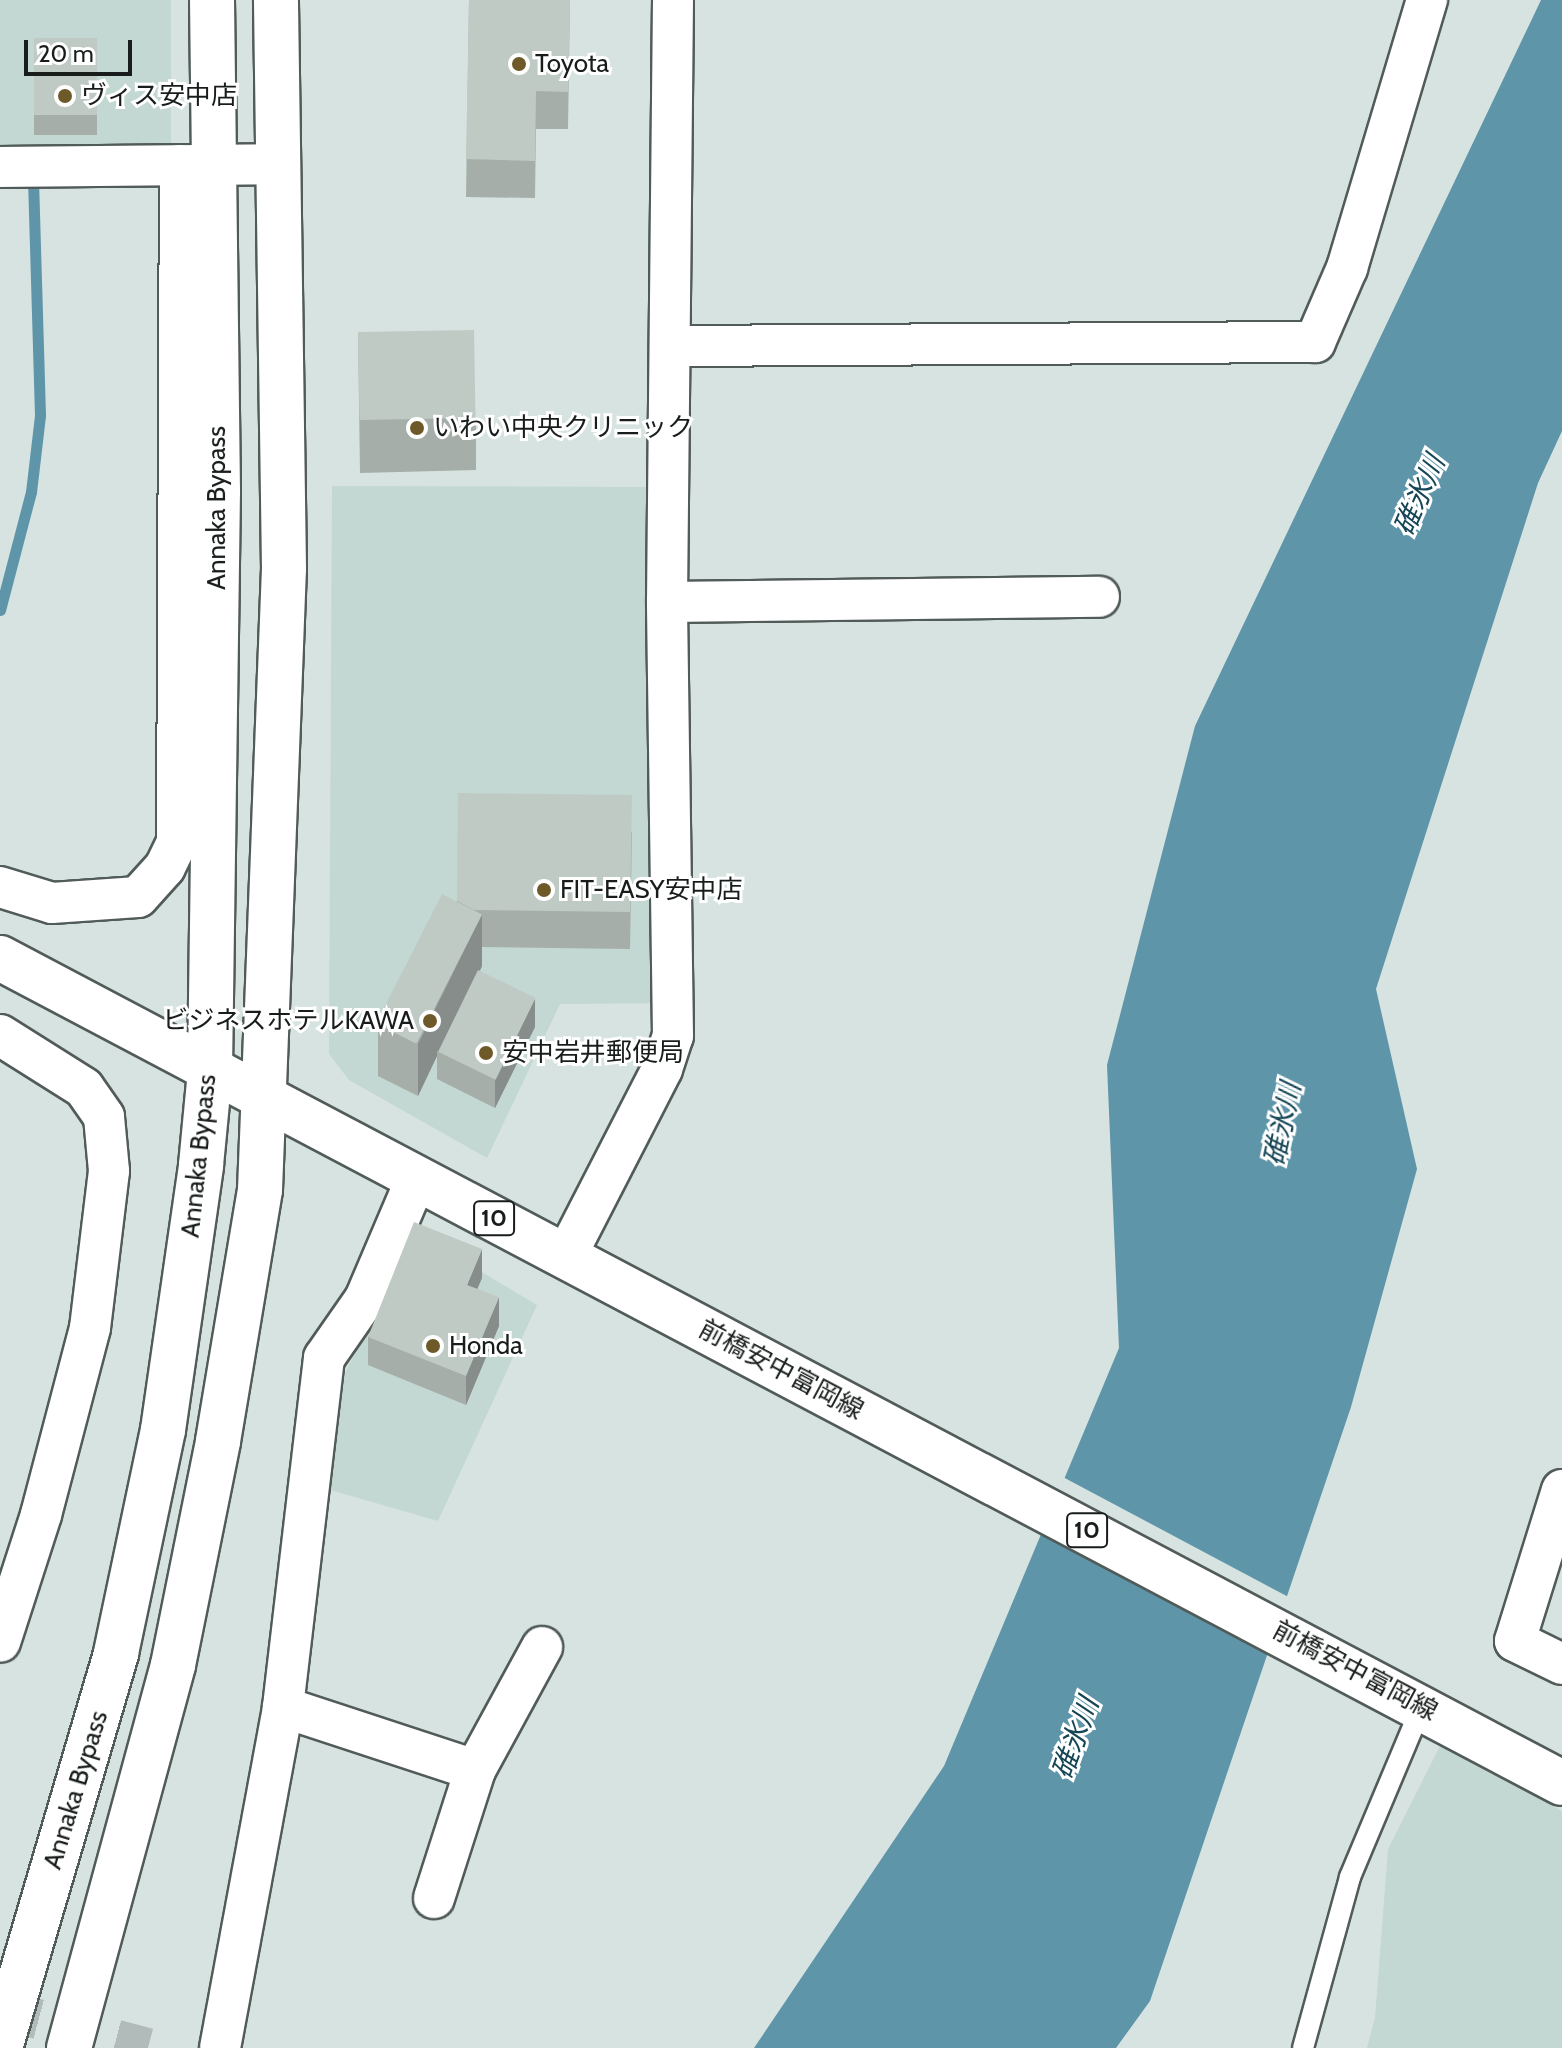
<!DOCTYPE html>
<html>
<head>
<meta charset="utf-8">
<style>
	body { margin:0 }
	#map { position:relative; width:1562px; height:2048px; overflow:hidden; background:#d7e3e1; font-family:Cabin,"Noto Sans JP",sans-serif }
	div>[style] { position:absolute }
	.built>* { inset:0; background:#c3d7d3; transform-origin:0 0 }
	.water>* { inset:0; background:#5e95a9 }
	.pier>* { inset:0; background:#d7e3e1; transform-origin:0 0 }
	.stream>* { height:11px; margin:-5.5px; padding:0 5.5px; transform-origin:5.5px; border-radius:5.5px; background:#5e95a9 }
	.minor-tunnel>* { height:40px; margin-top:-20px; transform-origin:0; background:repeating-linear-gradient(90deg,#b1bbba 0 40px,transparent 0 60px) }
	.roads { filter:drop-shadow(2px 0 #515b59) drop-shadow(-2px 0 #515b59) drop-shadow(0 2px #515b59) drop-shadow(0 -2px #515b59) }
	.service>* { height:20px; margin:-10px; padding:0 10px; transform-origin:10px; border-radius:10px; background:#fff }
	.minor>* { height:40px; margin:-20px; padding:0 20px; transform-origin:20px; border-radius:20px; background:#fff }
	.primary>* { height:44px; margin:-22px; padding:0 22px; transform-origin:22px; border-radius:22px; background:#fff }
	.trunk>* { height:44px; margin:-22px; padding:0 22px; transform-origin:22px; border-radius:22px; background:#fff }
	.wall>* { inset:0; background:#a5aea9; transform-origin:0 0 }
	.shaded-wall>* { inset:0; background:#868d8a }
	.building>* { inset:0; background:#c0cac5; transform-origin:0 0 }
	.dots>* { width:22px; height:22px; translate:-50% -50%; box-sizing:border-box; border:4px solid #fff; border-radius:50% }
	span { translate:-50% -50%; white-space:nowrap; text-align:center; line-height:1.15; -webkit-text-stroke:6px #fff; paint-order:stroke }
	.shield-label span { padding:2px 6px; background:#fff; border:2px solid; border-radius:6px; -webkit-text-stroke-width:0 }
	.shield-label { font-size:24px; color:#181d1c; font-weight:700 }
	.poi-label { font-size:26px; color:#181d1c }
	.left { translate:0 -50%; text-align:left }
	.right { translate:-100% -50%; text-align:right }
	.street-label { font-size:26px; color:#181d1c }
	.water-label { font-size:28px; color:#164656; font-style:italic }
	.scale { position:absolute; left:24px; top:40px; width:108px; height:36px; box-sizing:border-box; border:4px solid #181d1c; border-top:0; padding-left:10px; font-size:24px; line-height:28px; white-space:nowrap; color:#181d1c; -webkit-text-stroke:6px #fff; paint-order:stroke }
</style>
</head>
<body>
<div id="map">
	<div class="built">
		<i style="left:0;top:0;width:171px;height:149px"></i>
		<i style="clip-path:polygon(332px 486px,649px 487px,665px 1003px,560px 1004px,487px 1158px,349px 1080px,329px 1054px)"></i>
		<i style="clip-path:polygon(416px 1233px,537px 1305px,438px 1521px,327px 1489px,344px 1375px)"></i>
		<i style="clip-path:polygon(1440px 1746px,1562px 1811px,1562px 2048px,1367px 2048px,1375px 2018px,1388px 1849px)"></i>
	</div>
	<div class="water">
		<i style="clip-path:polygon(1541px 0,1562px 0,1562px 431px,1538px 483px,1376px 989px,1417px 1169px,1351px 1407px,1150px 2001px,1116px 2048px,754px 2048px,944px 1766px,1119px 1348px,1107px 1065px,1195px 726px)"></i>
	</div>
	<div class="pier">
		<i style="left:1061px;top:1476px;width:260px;height:59px;rotate:28deg"></i>
	</div>
	<div class="stream">
		<i style="left:0;top:610px;width:122px;rotate:-75.3deg"></i>
		<i style="left:31px;top:492px;width:78px;rotate:-83.3deg"></i>
		<i style="left:40px;top:415px;width:231px;rotate:-91.7deg"></i>
	</div>
	<div class="minor-tunnel">
		<i style="left:0;top:2009px;width:153px;rotate:14.8deg"></i>
	</div>
	<div class="roads">
		<div class="service">
			<i style="left:1303px;top:2048px;width:177px;rotate:-74.6deg"></i>
			<i style="left:1350px;top:1877px;width:186px;rotate:-67.2deg"></i>
		</div>
		<div class="minor">
			<i style="left:0;top:167px;width:278px;rotate:-0.6deg"></i>
			<i style="left:673px;top:346px;width:642px;rotate:-0.36deg"></i>
			<i style="left:1315px;top:342px;width:81px;rotate:-66.6deg"></i>
			<i style="left:1347px;top:268px;width:280px;rotate:-73.4deg"></i>
			<i style="left:667px;top:602px;width:432px;rotate:-0.7deg"></i>
			<i style="left:0;top:887px;width:54px;rotate:17.1deg"></i>
			<i style="left:52px;top:903px;width:86px;rotate:-4deg"></i>
			<i style="left:138px;top:897px;width:40px;rotate:-48deg"></i>
			<i style="left:165px;top:867px;width:28px;rotate:-64deg"></i>
			<i style="left:177px;top:842px;width:677px;rotate:-89.75deg"></i>
			<i style="left:0;top:1035px;width:99px;rotate:32.2deg"></i>
			<i style="left:84px;top:1088px;width:35px;rotate:55deg"></i>
			<i style="left:104px;top:1117px;width:54px;rotate:84.7deg"></i>
			<i style="left:109px;top:1171px;width:158px;rotate:96.9deg"></i>
			<i style="left:90px;top:1328px;width:193px;rotate:104.7deg"></i>
			<i style="left:41px;top:1515px;width:133px;rotate:107.9deg"></i>
			<i style="left:566px;top:1256px;width:210px;rotate:-62.8deg"></i>
			<i style="left:662px;top:1069px;width:35px;rotate:-72deg"></i>
			<i style="left:673px;top:1036px;width:434px;rotate:-90.8deg"></i>
			<i style="left:667px;top:602px;width:602px;rotate:-89.43deg"></i>
			<i style="left:1562px;top:1490px;width:158px;rotate:107.3deg"></i>
			<i style="left:1515px;top:1641px;width:52px;rotate:26.1deg"></i>
			<i style="left:283px;top:1707px;width:202px;rotate:18.2deg"></i>
			<i style="left:434px;top:1898px;width:134px;rotate:-72.2deg"></i>
			<i style="left:475px;top:1770px;width:140px;rotate:-61.4deg"></i>
			<i style="left:220px;top:2048px;width:347px;rotate:-79.5deg"></i>
			<i style="left:283px;top:1707px;width:351px;rotate:-83.3deg"></i>
			<i style="left:324px;top:1358px;width:72px;rotate:-55.2deg"></i>
			<i style="left:365px;top:1299px;width:133px;rotate:-66.9deg"></i>
		</div>
		<div class="primary">
			<i style="left:0;top:958px;width:1766px;rotate:27.84deg"></i>
		</div>
		<div class="trunk">
			<i style="left:0;top:2048px;width:412px;rotate:-73.6deg"></i>
			<i style="left:116px;top:1653px;width:228px;rotate:-78.1deg"></i>
			<i style="left:163px;top:1430px;width:268px;rotate:-81.8deg"></i>
			<i style="left:201px;top:1165px;width:94px;rotate:-84.5deg"></i>
			<i style="left:210px;top:1071px;width:580px;rotate:-89.21deg"></i>
			<i style="left:218px;top:491px;width:491px;rotate:-90.7deg"></i>
			<i style="left:69px;top:2048px;width:397px;rotate:-74.8deg"></i>
			<i style="left:173px;top:1665px;width:228px;rotate:-78.6deg"></i>
			<i style="left:218px;top:1441px;width:254px;rotate:-80.5deg"></i>
			<i style="left:260px;top:1190px;width:621px;rotate:-87.79deg"></i>
			<i style="left:284px;top:569px;width:569px;rotate:-90.81deg"></i>
		</div>
	</div>
	<div class="wall">
		<i style="clip-path:polygon(469px 0,570px 0,568px 129px,536px 129px,535px 198px,466px 197px)"></i>
		<i style="left:34px;top:38px;width:63px;height:97px"></i>
		<i style="clip-path:polygon(358px 333px,476px 418px,476px 470px,360px 473px)"></i>
		<i style="clip-path:polygon(632px 832px,630px 949px,482px 947px,482px 966px,480px 971px,535px 1027px,495px 1108px,437px 1079px,437px 1056px,418px 1096px,378px 1076px,378px 1024px,457px 901px)"></i>
		<i style="clip-path:polygon(482px 1278px,477px 1289px,499px 1326px,466px 1405px,368px 1365px,368px 1337px)"></i>
	</div>
	<div class="shaded-wall">
		<i style="clip-path:polygon(482px 914px,482px 966px,440px 1052px,437px 1051px,437px 1056px,418px 1096px,418px 1044px)"></i>
		<i style="clip-path:polygon(535px 998px,535px 1027px,495px 1108px,495px 1079px)"></i>
		<i style="clip-path:polygon(482px 1249px,482px 1278px,467px 1313px,467px 1285px)"></i>
		<i style="clip-path:polygon(499px 1297px,499px 1326px,466px 1405px,466px 1376px)"></i>
	</div>
	<div class="building">
		<i style="clip-path:polygon(469px 0,570px 0,568px 92px,536px 91px,535px 161px,466px 159px)"></i>
		<i style="left:34px;top:38px;width:63px;height:77px"></i>
		<i style="left:474px;top:330px;width:88px;height:116px;rotate:89deg"></i>
		<i style="clip-path:polygon(458px 793px,632px 795px,630px 912px,474px 910px,457px 901px)"></i>
		<i style="left:442px;top:894px;width:45px;height:145px;rotate:27deg"></i>
		<i style="left:478px;top:970px;width:64px;height:91px;rotate:26deg"></i>
		<i style="clip-path:polygon(414px 1222px,482px 1249px,467px 1285px,499px 1297px,466px 1376px,368px 1337px)"></i>
	</div>
	<div class="dots">
		<i style="left:519px;top:64px;background:#6e5a29"></i>
		<i style="left:65px;top:96px;background:#6e5a29"></i>
		<i style="left:417px;top:428px;background:#6e5a29"></i>
		<i style="left:544px;top:890px;background:#6e5a29"></i>
		<i style="left:430px;top:1021px;background:#6e5a29"></i>
		<i style="left:486px;top:1053px;background:#6e5a29"></i>
		<i style="left:433px;top:1346px;background:#6e5a29"></i>
	</div>
	<div class="shield-label">
		<span style="left:494px;top:1218px">10</span>
		<span style="left:1087px;top:1530px">10</span>
	</div>
	<div class="poi-label">
		<span class="left" style="left:535px;top:64px">Toyota</span>
		<span class="left" style="left:81px;top:96px">ヴィス安中店</span>
		<span class="left" style="left:433px;top:428px">いわい中央クリニック</span>
		<span class="left" style="left:560px;top:890px">FIT-EASY安中店</span>
		<span class="right" style="left:414px;top:1021px">ビジネスホテルKAWA</span>
		<span class="left" style="left:502px;top:1053px">安中岩井郵便局</span>
		<span class="left" style="left:449px;top:1346px">Honda</span>
	</div>
	<div class="street-label">
		<span style="left:217px;top:508px;rotate:-90deg">Annaka Bypass</span>
		<span style="left:199px;top:1156px;rotate:-84deg">Annaka Bypass</span>
		<span style="left:781px;top:1370px;rotate:28deg">前橋安中富岡線</span>
		<span style="left:1355px;top:1671px;rotate:28deg">前橋安中富岡線</span>
		<span style="left:76px;top:1790px;rotate:-73deg">Annaka Bypass</span>
	</div>
	<div class="water-label">
		<span style="left:1419px;top:495px;rotate:-66deg">碓氷川</span>
		<span style="left:1282px;top:1124px;rotate:-78deg">碓氷川</span>
		<span style="left:1075px;top:1738px;rotate:-70deg">碓氷川</span>
	</div>
	<div class="scale">20 m</div>
</div>
</body>
</html>
